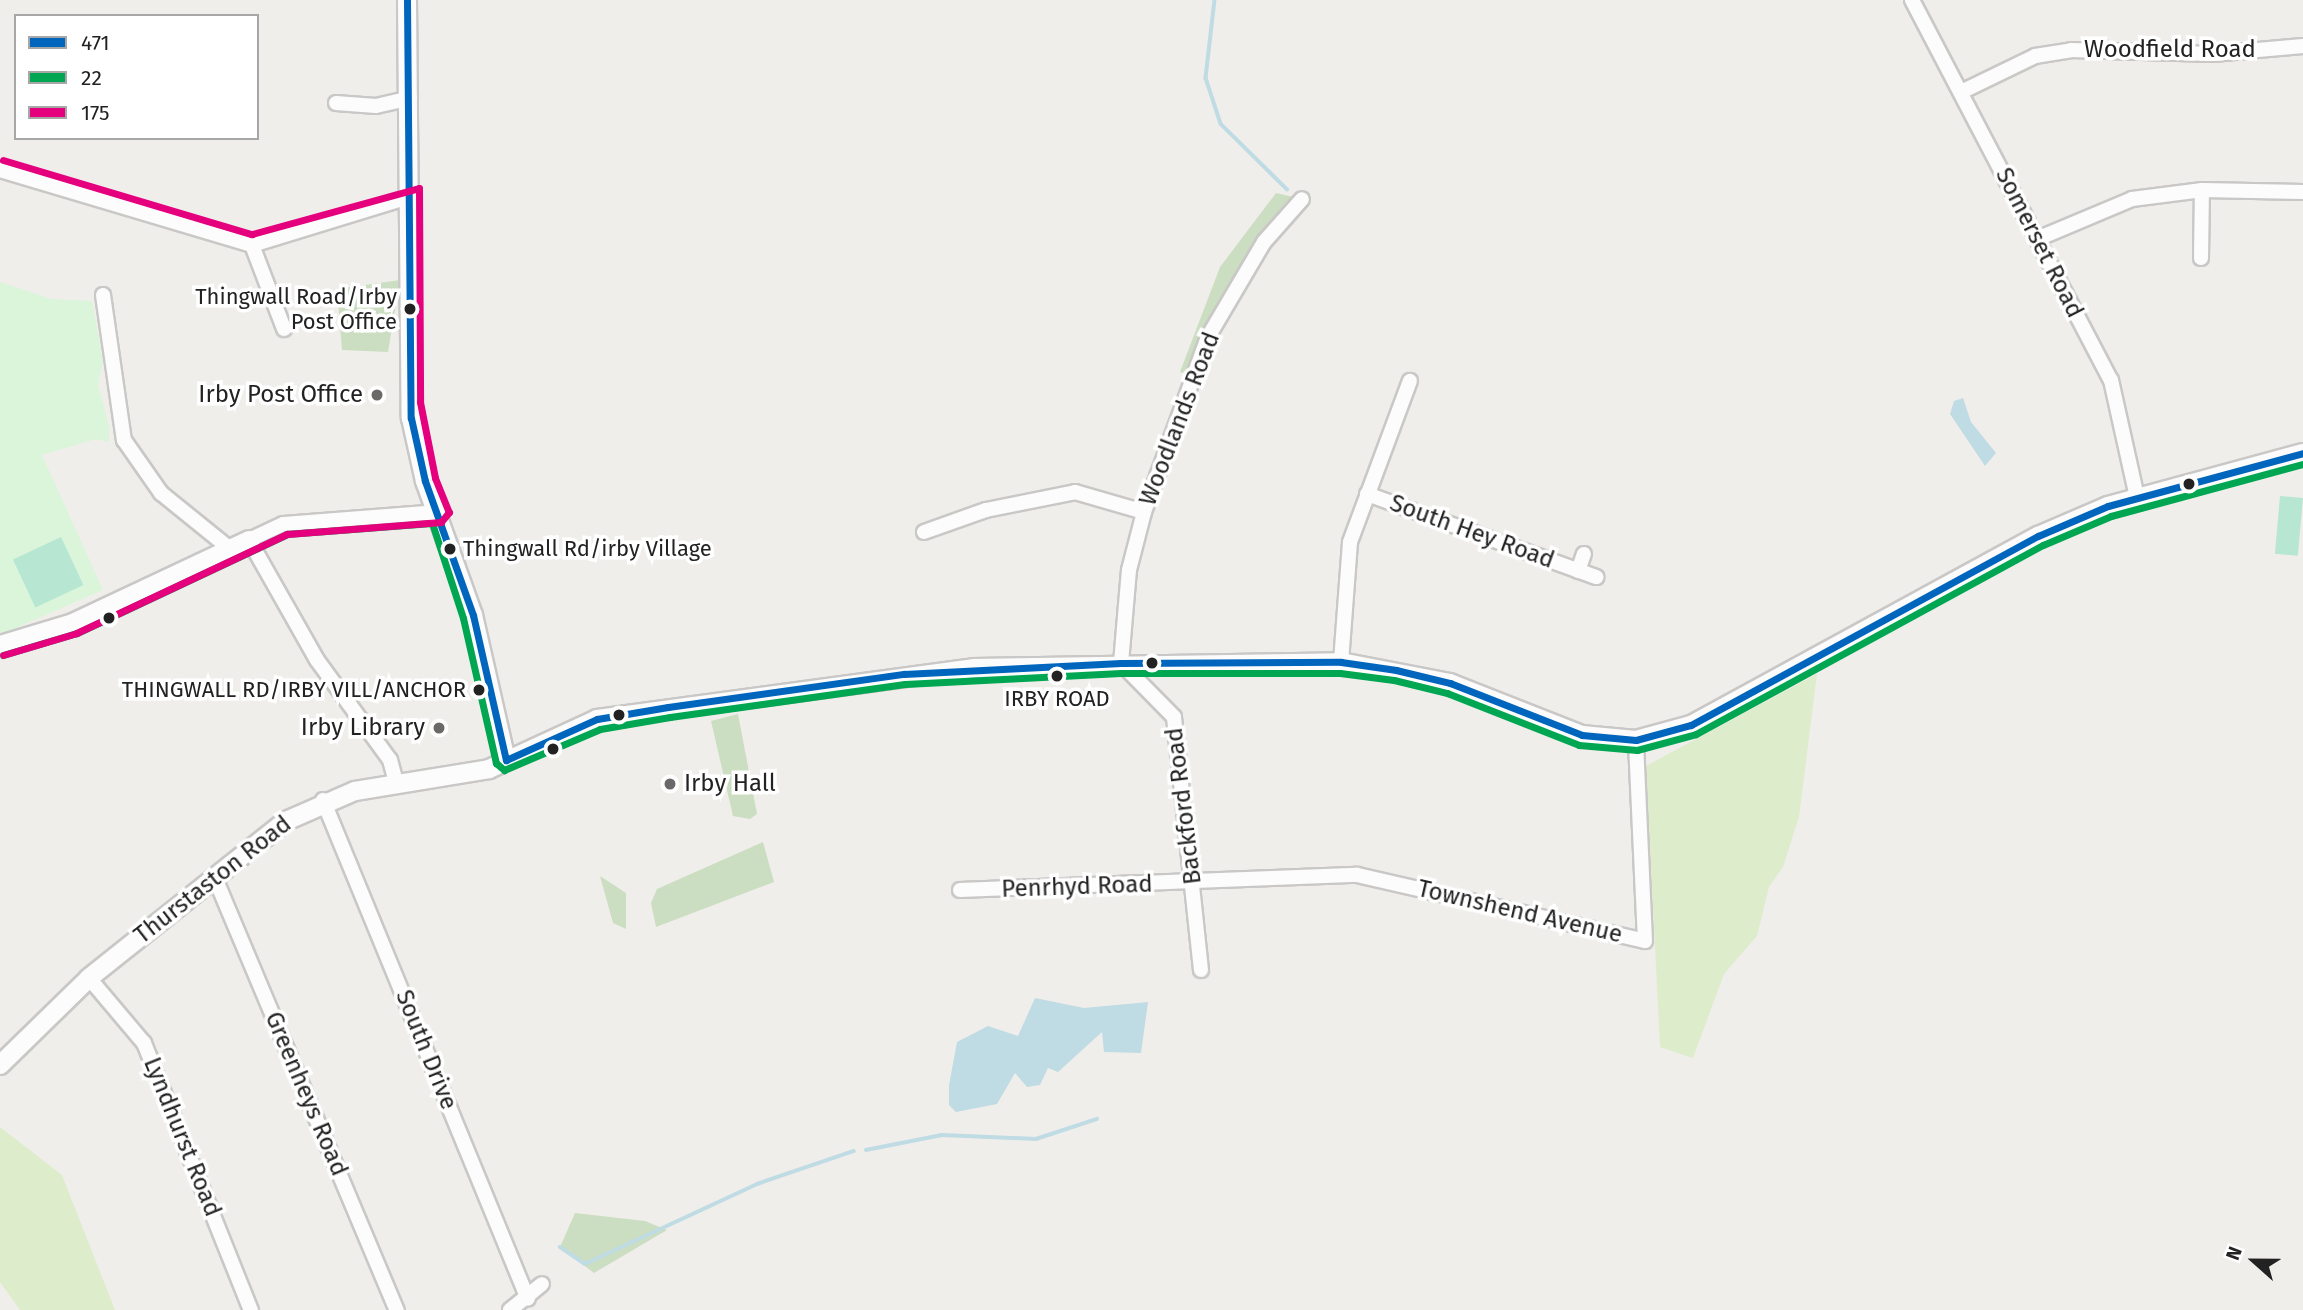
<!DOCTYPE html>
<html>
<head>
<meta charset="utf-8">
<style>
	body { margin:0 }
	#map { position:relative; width:2303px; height:1310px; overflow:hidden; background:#f0eeeb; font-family:"Fira Sans",sans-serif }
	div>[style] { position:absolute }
	.grass>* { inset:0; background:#ddeccb }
	.forest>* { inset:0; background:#cbdec1 }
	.park>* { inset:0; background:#daf5da }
	.pitch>* { inset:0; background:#b7e6d2; transform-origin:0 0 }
	.water>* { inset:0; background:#bfdbe3 }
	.stream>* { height:3.5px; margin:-1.75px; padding:0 1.75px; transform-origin:1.75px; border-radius:1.75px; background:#bfdbe3 }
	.roads { filter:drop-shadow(2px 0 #c9c8c7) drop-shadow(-2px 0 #c9c8c7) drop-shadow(0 2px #c9c8c7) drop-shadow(0 -2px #c9c8c7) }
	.minor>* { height:14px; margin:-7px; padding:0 7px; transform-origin:7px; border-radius:7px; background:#fdfcfc }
	.tertiary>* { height:18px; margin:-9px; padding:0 9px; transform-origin:9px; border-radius:9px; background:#fdfcfc }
	.bus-1>* { height:7px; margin:-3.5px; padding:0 3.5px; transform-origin:3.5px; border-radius:3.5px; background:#0065bd }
	.bus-2>* { height:7px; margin:-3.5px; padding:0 3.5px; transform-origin:3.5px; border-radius:3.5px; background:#00a651 }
	.bus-3>* { height:7px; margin:-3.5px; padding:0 3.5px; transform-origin:3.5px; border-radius:3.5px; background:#e5007d }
	.dots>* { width:19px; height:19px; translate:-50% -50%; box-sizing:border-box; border:4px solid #fff; border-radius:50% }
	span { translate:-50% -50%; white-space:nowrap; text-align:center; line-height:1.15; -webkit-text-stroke:7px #fff; paint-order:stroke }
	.bus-label { font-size:22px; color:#222 }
	.right { translate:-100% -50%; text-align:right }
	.left { translate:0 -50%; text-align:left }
	.street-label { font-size:24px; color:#222 }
	.poi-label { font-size:24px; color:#222 }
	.legend { position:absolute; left:14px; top:14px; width:245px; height:126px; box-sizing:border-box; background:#fff; border:2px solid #a7a7a7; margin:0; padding:9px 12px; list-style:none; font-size:21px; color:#222 }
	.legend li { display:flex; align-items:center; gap:14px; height:35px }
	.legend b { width:35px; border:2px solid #a7a7a7 }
	.north { position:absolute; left:2219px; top:1226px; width:70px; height:70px; -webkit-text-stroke:5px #fff; paint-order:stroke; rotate:291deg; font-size:19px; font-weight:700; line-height:28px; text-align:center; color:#222 }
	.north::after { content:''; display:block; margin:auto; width:24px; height:32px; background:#222; clip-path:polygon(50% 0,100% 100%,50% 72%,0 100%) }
</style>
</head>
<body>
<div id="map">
	<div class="grass">
		<i style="clip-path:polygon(1817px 674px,1799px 817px,1783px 867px,1769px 887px,1757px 936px,1724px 974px,1693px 1058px,1660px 1047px,1646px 766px)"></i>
		<i style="clip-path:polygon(0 1127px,62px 1175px,115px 1310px,20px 1310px,0 1282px)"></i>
	</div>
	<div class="forest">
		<i style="clip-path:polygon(1276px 193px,1298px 198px,1256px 240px,1188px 374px,1180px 372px,1220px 267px)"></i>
		<i style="clip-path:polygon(400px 280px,388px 352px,342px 350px,337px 289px)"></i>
		<i style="clip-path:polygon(738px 714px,757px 814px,750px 819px,733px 816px,711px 721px)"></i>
		<i style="clip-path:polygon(763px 842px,774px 882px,656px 927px,651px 903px,657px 889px)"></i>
		<i style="clip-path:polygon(600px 876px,626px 893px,626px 929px,613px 923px)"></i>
		<i style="clip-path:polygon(575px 1213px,645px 1221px,667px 1230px,594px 1273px,560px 1247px)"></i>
	</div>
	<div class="park">
		<i style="clip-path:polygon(0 282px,51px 299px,92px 301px,103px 361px,98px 385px,109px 426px,109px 442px,96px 439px,42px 455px,103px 590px,0 635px)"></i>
	</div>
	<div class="pitch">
		<i style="left:2280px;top:496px;width:23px;height:58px;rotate:5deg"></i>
		<i style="left:61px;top:537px;width:53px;height:53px;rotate:65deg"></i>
	</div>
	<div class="water">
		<i style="clip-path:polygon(1963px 398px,1971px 422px,1996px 453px,1985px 466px,1950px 414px,1954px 401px)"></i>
		<i style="clip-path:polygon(1035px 998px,1084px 1008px,1148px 1002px,1141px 1053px,1104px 1052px,1102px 1032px,1058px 1072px,1048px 1068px,1040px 1085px,1027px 1087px,1015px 1073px,997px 1104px,956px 1112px,949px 1105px,949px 1085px,957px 1042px,988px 1026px,1018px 1036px)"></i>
	</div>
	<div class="stream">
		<i style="left:1215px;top:0;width:79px;rotate:96.6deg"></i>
		<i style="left:1206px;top:78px;width:48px;rotate:71.9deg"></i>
		<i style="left:1221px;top:124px;width:93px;rotate:44.6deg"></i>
		<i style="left:866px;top:1150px;width:77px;rotate:-11.2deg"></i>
		<i style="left:942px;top:1135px;width:94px;rotate:2.4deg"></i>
		<i style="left:1036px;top:1139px;width:64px;rotate:-18.2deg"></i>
		<i style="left:560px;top:1247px;width:30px;rotate:34deg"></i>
		<i style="left:585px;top:1264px;width:190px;rotate:-24.9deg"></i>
		<i style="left:757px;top:1184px;width:102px;rotate:-18.8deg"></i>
	</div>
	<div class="roads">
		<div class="minor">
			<i style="left:1912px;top:0;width:429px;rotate:62.4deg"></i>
			<i style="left:2111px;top:380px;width:120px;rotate:77.5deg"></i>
			<i style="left:1961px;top:92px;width:82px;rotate:-25.9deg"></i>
			<i style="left:2035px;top:56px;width:36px;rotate:-9deg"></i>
			<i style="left:2071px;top:50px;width:142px;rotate:1.6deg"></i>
			<i style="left:2213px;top:54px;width:90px;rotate:-5.1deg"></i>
			<i style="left:336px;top:103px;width:40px;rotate:4.3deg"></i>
			<i style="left:376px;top:106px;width:35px;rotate:-13deg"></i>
			<i style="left:0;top:170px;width:263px;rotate:16.6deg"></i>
			<i style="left:252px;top:245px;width:167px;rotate:-17deg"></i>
			<i style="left:2037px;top:239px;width:103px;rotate:-22.8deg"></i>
			<i style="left:2132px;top:199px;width:71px;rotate:-7.3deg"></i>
			<i style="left:2202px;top:190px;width:101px;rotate:1.1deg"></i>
			<i style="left:252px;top:245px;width:90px;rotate:69.1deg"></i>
			<i style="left:2201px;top:258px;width:68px;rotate:-89.2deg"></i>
			<i style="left:103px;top:295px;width:147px;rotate:81.8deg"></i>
			<i style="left:124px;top:440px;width:65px;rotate:55.1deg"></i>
			<i style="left:161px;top:493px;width:87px;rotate:39deg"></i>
			<i style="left:1367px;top:494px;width:244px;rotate:19.9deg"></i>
			<i style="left:924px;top:532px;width:66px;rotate:-19.5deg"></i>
			<i style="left:986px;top:510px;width:91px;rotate:-11.4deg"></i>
			<i style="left:1075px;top:492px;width:72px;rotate:16.2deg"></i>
			<i style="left:1578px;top:571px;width:18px;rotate:-71deg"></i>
			<i style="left:1341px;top:662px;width:120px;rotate:-85.7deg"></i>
			<i style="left:1350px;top:542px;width:172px;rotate:-69.6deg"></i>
			<i style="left:397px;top:786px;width:27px;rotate:-105deg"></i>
			<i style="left:390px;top:760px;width:124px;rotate:-126.1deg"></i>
			<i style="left:317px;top:660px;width:138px;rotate:-119.5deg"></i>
			<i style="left:249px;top:540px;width:38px;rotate:-25deg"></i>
			<i style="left:284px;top:524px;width:155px;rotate:-4.4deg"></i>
			<i style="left:323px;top:800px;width:539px;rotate:67.67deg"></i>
			<i style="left:215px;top:878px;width:469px;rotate:67.2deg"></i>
			<i style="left:960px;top:890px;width:397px;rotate:-2.2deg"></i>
			<i style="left:1357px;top:875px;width:295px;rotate:12.9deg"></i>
			<i style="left:1645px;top:941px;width:201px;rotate:-92.6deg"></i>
			<i style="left:1201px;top:970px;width:254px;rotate:-96.1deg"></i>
			<i style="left:1174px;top:717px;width:76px;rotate:-134.5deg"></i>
			<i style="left:1121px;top:663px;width:93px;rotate:-85.1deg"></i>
			<i style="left:1129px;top:570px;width:60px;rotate:-75.5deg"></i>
			<i style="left:1144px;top:512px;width:186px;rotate:-69.9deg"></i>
			<i style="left:1208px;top:337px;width:110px;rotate:-59.5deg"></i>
			<i style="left:1264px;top:242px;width:57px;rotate:-48.5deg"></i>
			<i style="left:89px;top:978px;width:85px;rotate:49.8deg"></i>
			<i style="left:144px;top:1043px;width:288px;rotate:68.2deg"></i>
			<i style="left:510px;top:1310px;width:41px;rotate:-39.1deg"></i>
		</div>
		<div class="tertiary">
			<i style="left:407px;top:0;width:418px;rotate:89.5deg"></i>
			<i style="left:411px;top:418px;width:65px;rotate:77.5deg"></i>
			<i style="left:425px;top:481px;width:142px;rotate:70.3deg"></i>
			<i style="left:473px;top:615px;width:149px;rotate:77.2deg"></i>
			<i style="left:0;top:645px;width:76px;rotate:-16.8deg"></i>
			<i style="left:73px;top:623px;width:195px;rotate:-25.2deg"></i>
			<i style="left:0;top:1065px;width:124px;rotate:-44.3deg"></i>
			<i style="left:89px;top:978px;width:252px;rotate:-38.6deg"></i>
			<i style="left:286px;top:821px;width:75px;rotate:-23.5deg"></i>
			<i style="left:355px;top:791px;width:136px;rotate:-9.3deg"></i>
			<i style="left:489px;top:769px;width:119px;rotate:-24.8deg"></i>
			<i style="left:597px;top:719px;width:380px;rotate:-7.7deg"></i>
			<i style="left:974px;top:668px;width:367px;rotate:-0.9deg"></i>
			<i style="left:1341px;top:662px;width:111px;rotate:10.9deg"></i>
			<i style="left:1450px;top:683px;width:142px;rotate:21.5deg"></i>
			<i style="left:1582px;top:735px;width:54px;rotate:5.3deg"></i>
			<i style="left:1636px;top:740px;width:57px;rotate:-15.3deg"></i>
			<i style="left:1691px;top:725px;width:395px;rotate:-28.6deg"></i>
			<i style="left:2038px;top:536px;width:76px;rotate:-23.2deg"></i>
			<i style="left:2108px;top:506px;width:202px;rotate:-15.2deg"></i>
		</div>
	</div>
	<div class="bus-1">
		<i style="left:407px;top:0;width:418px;rotate:89.5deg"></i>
		<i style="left:411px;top:418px;width:65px;rotate:77.5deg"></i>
		<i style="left:425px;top:481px;width:142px;rotate:70.3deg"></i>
		<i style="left:473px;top:615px;width:149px;rotate:77.2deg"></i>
		<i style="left:506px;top:760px;width:100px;rotate:-24.3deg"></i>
		<i style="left:597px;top:719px;width:72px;rotate:-9.6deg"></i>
		<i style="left:668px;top:707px;width:238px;rotate:-8deg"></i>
		<i style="left:904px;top:674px;width:217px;rotate:-2.9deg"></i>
		<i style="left:1121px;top:663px;width:220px;rotate:-0.3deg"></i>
		<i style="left:1341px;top:662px;width:56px;rotate:8.3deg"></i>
		<i style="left:1396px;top:670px;width:56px;rotate:13.5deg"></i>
		<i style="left:1450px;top:683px;width:142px;rotate:21.5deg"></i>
		<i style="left:1582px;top:735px;width:54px;rotate:5.3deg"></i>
		<i style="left:1636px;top:740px;width:57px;rotate:-15.3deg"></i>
		<i style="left:1691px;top:725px;width:395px;rotate:-28.6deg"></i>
		<i style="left:2038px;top:536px;width:76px;rotate:-23.2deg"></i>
		<i style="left:2108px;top:506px;width:202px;rotate:-15.2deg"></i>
	</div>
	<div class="bus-2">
		<i style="left:3px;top:655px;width:77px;rotate:-16.6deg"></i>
		<i style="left:77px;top:633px;width:232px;rotate:-25.2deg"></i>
		<i style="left:287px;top:534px;width:145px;rotate:-4.3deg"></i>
		<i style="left:432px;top:523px;width:100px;rotate:71.9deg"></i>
		<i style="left:463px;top:618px;width:149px;rotate:77.2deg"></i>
		<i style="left:496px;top:763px;width:11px;rotate:41deg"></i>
		<i style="left:504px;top:770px;width:104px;rotate:-23.1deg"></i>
		<i style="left:600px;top:729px;width:71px;rotate:-9.7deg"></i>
		<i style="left:670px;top:717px;width:237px;rotate:-8deg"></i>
		<i style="left:905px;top:684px;width:216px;rotate:-2.9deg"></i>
		<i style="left:1121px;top:673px;width:219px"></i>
		<i style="left:1340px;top:673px;width:54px;rotate:7.4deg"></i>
		<i style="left:1394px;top:680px;width:55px;rotate:13.8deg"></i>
		<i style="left:1447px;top:693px;width:142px;rotate:21.5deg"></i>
		<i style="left:1579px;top:745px;width:58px;rotate:4.9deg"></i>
		<i style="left:1637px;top:750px;width:61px;rotate:-15.2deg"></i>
		<i style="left:1696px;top:734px;width:395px;rotate:-28.6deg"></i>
		<i style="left:2043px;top:545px;width:74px;rotate:-23.1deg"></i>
		<i style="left:2111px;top:516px;width:199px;rotate:-15.2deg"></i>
	</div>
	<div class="bus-3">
		<i style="left:3px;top:160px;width:260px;rotate:16.6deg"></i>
		<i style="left:252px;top:234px;width:173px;rotate:-15.4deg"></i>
		<i style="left:419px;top:188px;width:214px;rotate:89.7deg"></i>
		<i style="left:420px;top:402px;width:77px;rotate:78.8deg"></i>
		<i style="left:435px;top:478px;width:37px;rotate:68deg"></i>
		<i style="left:449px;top:512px;width:13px;rotate:129deg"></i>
		<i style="left:441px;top:522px;width:154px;rotate:175.5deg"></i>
		<i style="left:287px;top:534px;width:232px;rotate:154.8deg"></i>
		<i style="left:77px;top:633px;width:77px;rotate:163.4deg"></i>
	</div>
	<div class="dots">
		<i style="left:410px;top:309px;background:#222"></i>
		<i style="left:377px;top:395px;background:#6a6968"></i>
		<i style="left:2189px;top:484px;background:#222"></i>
		<i style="left:450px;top:549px;background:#222"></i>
		<i style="left:109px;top:618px;background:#222"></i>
		<i style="left:1152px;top:663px;background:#222"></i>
		<i style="left:1057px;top:676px;background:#222"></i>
		<i style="left:479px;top:690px;background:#222"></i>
		<i style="left:619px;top:715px;background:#222"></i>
		<i style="left:439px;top:728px;background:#6a6968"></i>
		<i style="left:553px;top:749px;background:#222"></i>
		<i style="left:670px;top:784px;background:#6a6968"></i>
	</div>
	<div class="bus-label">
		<span class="right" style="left:397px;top:309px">Thingwall Road/Irby<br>Post Office</span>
		<span class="left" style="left:463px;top:549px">Thingwall Rd/irby Village</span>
		<span class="right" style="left:466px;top:690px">THINGWALL RD/IRBY VILL/ANCHOR</span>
		<span style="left:1057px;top:699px">IRBY ROAD</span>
	</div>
	<div class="street-label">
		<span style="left:2170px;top:50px">Woodfield Road</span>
		<span style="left:2039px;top:243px;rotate:63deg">Somerset Road</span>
		<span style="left:1180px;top:419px;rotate:-69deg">Woodlands Road</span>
		<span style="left:1472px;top:532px;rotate:20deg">South Hey Road</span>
		<span style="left:1184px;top:806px;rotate:-97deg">Backford Road</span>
		<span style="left:213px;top:880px;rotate:-38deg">Thurstaston Road</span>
		<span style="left:1077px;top:887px;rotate:-2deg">Penrhyd Road</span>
		<span style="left:1520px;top:912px;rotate:13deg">Townshend Avenue</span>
		<span style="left:426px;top:1050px;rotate:68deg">South Drive</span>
		<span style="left:306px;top:1094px;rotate:67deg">Greenheys Road</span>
		<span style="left:182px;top:1137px;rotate:68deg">Lyndhurst Road</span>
	</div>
	<div class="poi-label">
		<span class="right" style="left:363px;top:395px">Irby Post Office</span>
		<span class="right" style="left:425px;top:728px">Irby Library</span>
		<span class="left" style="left:684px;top:784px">Irby Hall</span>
	</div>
	<ul class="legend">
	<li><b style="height:9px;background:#0065bd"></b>471</li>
	<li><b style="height:9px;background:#00a651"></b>22</li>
	<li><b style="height:9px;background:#e5007d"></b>175</li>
	</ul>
	<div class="north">N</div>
</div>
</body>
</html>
